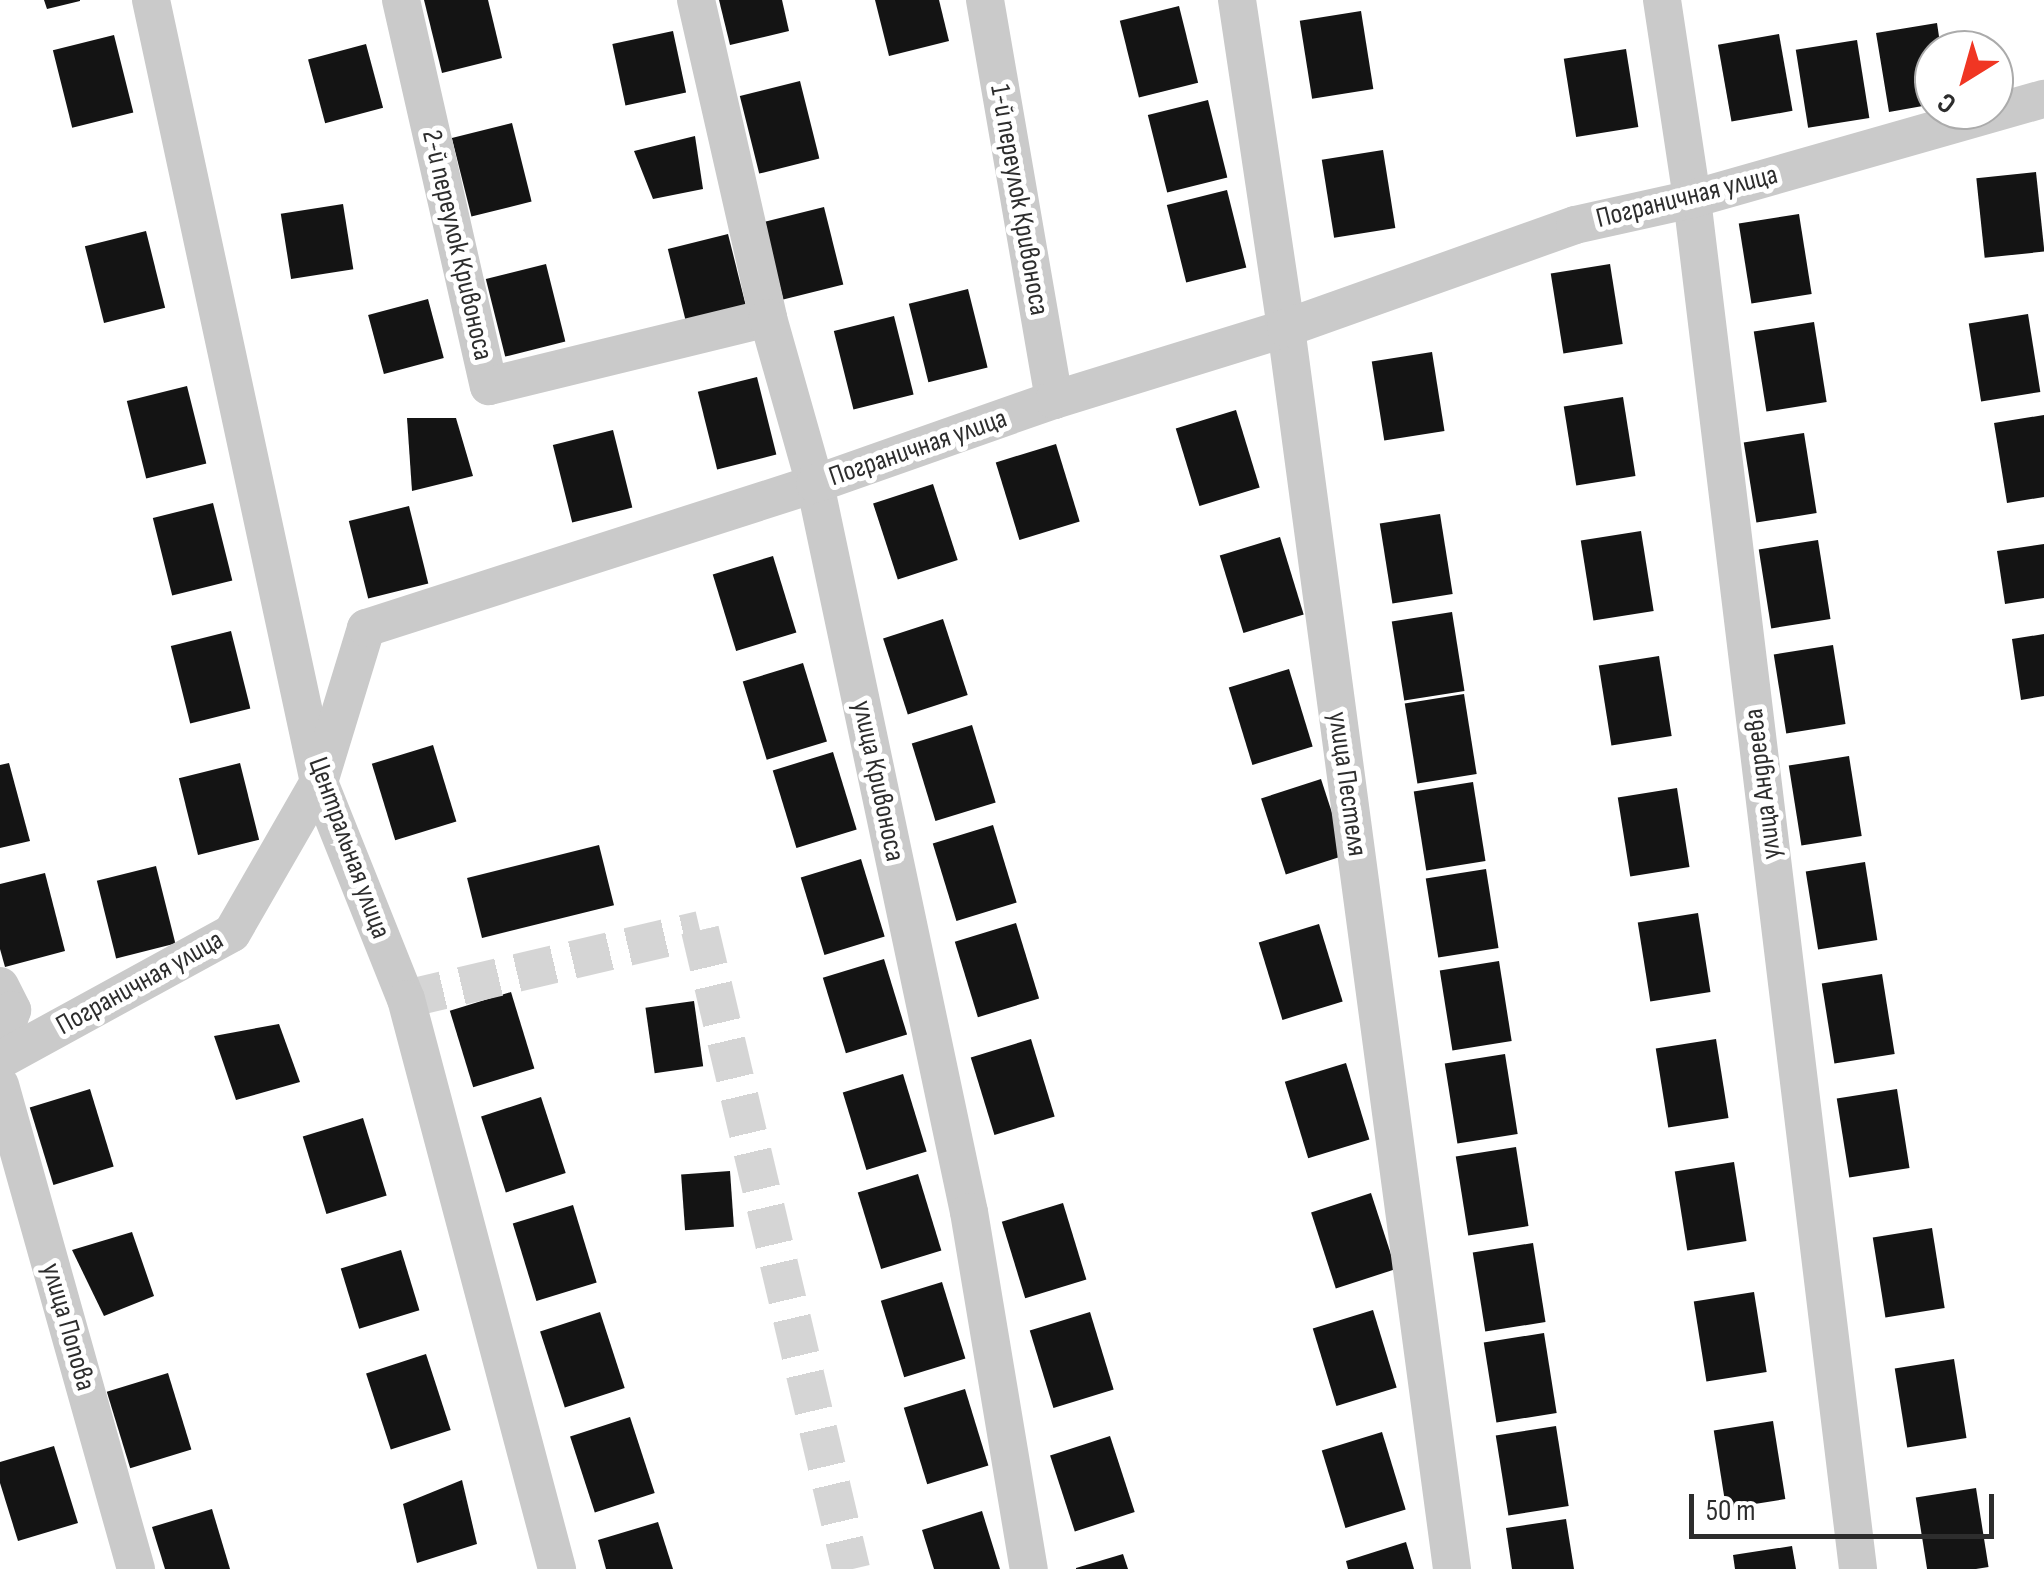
<!DOCTYPE html>
<html>
<head>
<meta charset="utf-8">
<style>
	body { margin:0 }
	#map { position:relative; width:2044px; height:1569px; overflow:hidden; background:#fff; font-family:"Sofia Sans Condensed",sans-serif }
	div>[style] { position:absolute }
	.building>* { inset:0; background:#141414; transform-origin:0 0 }
	.minor-tunnel>* { height:38px; margin-top:-19px; transform-origin:0; background:repeating-linear-gradient(90deg,#d5d5d5 0 38px,transparent 0 57px) }
	.minor>* { height:38px; margin:-19px; padding:0 19px; transform-origin:19px; border-radius:19px; background:#cacaca }
	span { translate:-50% -50%; white-space:nowrap; text-align:center; line-height:1.15; -webkit-text-stroke:10px #fff; paint-order:stroke }
	.street-label { font-size:28px; color:#2d2d2d }
	.north { position:absolute; left:1914px; top:30px; width:100px; height:100px; box-sizing:border-box; background:#fff; border:2px solid #ababab; border-radius:50%; rotate:217deg; font-size:28px; font-weight:700; line-height:40px; text-align:center; color:#2d2d2d }
	.north::after { content:''; display:block; margin:auto; width:35px; height:45px; background:#f03623; clip-path:polygon(50% 0,100% 100%,50% 72%,0 100%) }
	.scale { position:absolute; left:1689px; top:1494px; width:305px; height:45px; box-sizing:border-box; border:5px solid #2d2d2d; border-top:0; padding-left:12px; font-size:30px; line-height:35px; white-space:nowrap; color:#2d2d2d; -webkit-text-stroke:8px #fff; paint-order:stroke }
</style>
</head>
<body>
<div id="map">
	<div class="building">
		<i style="clip-path:polygon(44px 0,80px 0,80px 1px,47px 9px)"></i>
		<i style="clip-path:polygon(424px 0,488px 0,502px 58px,442px 73px)"></i>
		<i style="clip-path:polygon(719px 0,782px 0,789px 31px,730px 45px)"></i>
		<i style="clip-path:polygon(875px 0,939px 0,949px 41px,889px 56px)"></i>
		<i style="left:1179px;top:6px;width:79px;height:61px;rotate:76deg"></i>
		<i style="left:1361px;top:11px;width:79px;height:62px;rotate:81deg"></i>
		<i style="clip-path:polygon(1937px 23px,1941px 50px,1934px 50px,1934px 104px,1889px 112px,1876px 33px)"></i>
		<i style="left:673px;top:31px;width:63px;height:62px;rotate:78deg"></i>
		<i style="left:1779px;top:34px;width:78px;height:62px;rotate:80deg"></i>
		<i style="left:114px;top:35px;width:80px;height:63px;rotate:76deg"></i>
		<i style="left:1857px;top:40px;width:79px;height:62px;rotate:81deg"></i>
		<i style="left:366px;top:44px;width:66px;height:60px;rotate:75deg"></i>
		<i style="left:1626px;top:49px;width:79px;height:63px;rotate:81deg"></i>
		<i style="left:800px;top:81px;width:80px;height:62px;rotate:76deg"></i>
		<i style="left:1208px;top:100px;width:80px;height:62px;rotate:76deg"></i>
		<i style="left:512px;top:123px;width:81px;height:62px;rotate:76deg"></i>
		<i style="clip-path:polygon(695px 136px,703px 189px,653px 199px,634px 151px)"></i>
		<i style="left:1383px;top:150px;width:79px;height:62px;rotate:81deg"></i>
		<i style="left:2036px;top:172px;width:80px;height:60px;rotate:84deg"></i>
		<i style="left:1227px;top:190px;width:80px;height:62px;rotate:76deg"></i>
		<i style="left:343px;top:204px;width:66px;height:63px;rotate:81deg"></i>
		<i style="left:824px;top:207px;width:80px;height:62px;rotate:76deg"></i>
		<i style="left:1799px;top:214px;width:81px;height:61px;rotate:81deg"></i>
		<i style="left:146px;top:231px;width:79px;height:63px;rotate:76deg"></i>
		<i style="left:728px;top:234px;width:79px;height:62px;rotate:76deg"></i>
		<i style="left:546px;top:264px;width:80px;height:62px;rotate:76deg"></i>
		<i style="left:1610px;top:264px;width:81px;height:60px;rotate:81deg"></i>
		<i style="left:968px;top:289px;width:81px;height:61px;rotate:76deg"></i>
		<i style="left:428px;top:299px;width:61px;height:62px;rotate:75deg"></i>
		<i style="left:2028px;top:314px;width:79px;height:60px;rotate:81deg"></i>
		<i style="left:894px;top:316px;width:81px;height:62px;rotate:76deg"></i>
		<i style="left:1814px;top:322px;width:81px;height:61px;rotate:81deg"></i>
		<i style="left:1432px;top:352px;width:80px;height:61px;rotate:81deg"></i>
		<i style="left:757px;top:377px;width:80px;height:61px;rotate:76deg"></i>
		<i style="left:187px;top:386px;width:80px;height:62px;rotate:76deg"></i>
		<i style="left:1623px;top:397px;width:80px;height:60px;rotate:81deg"></i>
		<i style="left:1236px;top:410px;width:81px;height:63px;rotate:73deg"></i>
		<i style="clip-path:polygon(2044px 415px,2044px 497px,2007px 503px,1994px 423px)"></i>
		<i style="clip-path:polygon(407px 418px,456px 418px,473px 476px,412px 491px)"></i>
		<i style="left:613px;top:430px;width:80px;height:62px;rotate:76deg"></i>
		<i style="left:1804px;top:433px;width:81px;height:61px;rotate:81deg"></i>
		<i style="left:1056px;top:444px;width:81px;height:63px;rotate:73deg"></i>
		<i style="left:933px;top:484px;width:80px;height:63px;rotate:72deg"></i>
		<i style="left:213px;top:503px;width:80px;height:62px;rotate:76deg"></i>
		<i style="left:409px;top:506px;width:80px;height:62px;rotate:76deg"></i>
		<i style="left:1440px;top:514px;width:81px;height:61px;rotate:81deg"></i>
		<i style="left:1641px;top:531px;width:81px;height:61px;rotate:81deg"></i>
		<i style="left:1280px;top:537px;width:81px;height:63px;rotate:73deg"></i>
		<i style="left:1818px;top:540px;width:80px;height:60px;rotate:81deg"></i>
		<i style="clip-path:polygon(2044px 544px,2044px 598px,2005px 604px,1997px 551px)"></i>
		<i style="left:773px;top:556px;width:80px;height:63px;rotate:73deg"></i>
		<i style="left:1452px;top:612px;width:80px;height:61px;rotate:81deg"></i>
		<i style="left:943px;top:619px;width:80px;height:63px;rotate:72deg"></i>
		<i style="left:231px;top:631px;width:80px;height:62px;rotate:76deg"></i>
		<i style="clip-path:polygon(2044px 634px,2044px 696px,2021px 700px,2012px 639px)"></i>
		<i style="left:1833px;top:645px;width:80px;height:60px;rotate:81deg"></i>
		<i style="left:1659px;top:656px;width:81px;height:61px;rotate:81deg"></i>
		<i style="left:803px;top:663px;width:82px;height:63px;rotate:73deg"></i>
		<i style="left:1289px;top:669px;width:81px;height:63px;rotate:73deg"></i>
		<i style="left:1464px;top:694px;width:81px;height:60px;rotate:81deg"></i>
		<i style="left:972px;top:725px;width:81px;height:63px;rotate:73deg"></i>
		<i style="left:433px;top:745px;width:80px;height:64px;rotate:73deg"></i>
		<i style="left:833px;top:752px;width:81px;height:63px;rotate:73deg"></i>
		<i style="left:1849px;top:756px;width:81px;height:61px;rotate:81deg"></i>
		<i style="clip-path:polygon(9px 763px,30px 841px,0 848px,0 765px)"></i>
		<i style="left:240px;top:763px;width:79px;height:63px;rotate:76deg"></i>
		<i style="left:1321px;top:779px;width:80px;height:63px;rotate:72deg"></i>
		<i style="left:1473px;top:782px;width:80px;height:60px;rotate:81deg"></i>
		<i style="left:1677px;top:788px;width:80px;height:60px;rotate:81deg"></i>
		<i style="left:993px;top:825px;width:81px;height:63px;rotate:73deg"></i>
		<i style="left:599px;top:845px;width:62px;height:136px;rotate:76deg"></i>
		<i style="left:861px;top:859px;width:81px;height:63px;rotate:73deg"></i>
		<i style="left:1865px;top:862px;width:79px;height:60px;rotate:81deg"></i>
		<i style="left:156px;top:866px;width:80px;height:61px;rotate:76deg"></i>
		<i style="left:1486px;top:869px;width:80px;height:61px;rotate:81deg"></i>
		<i style="clip-path:polygon(45px 873px,65px 951px,5px 967px,0 949px,0 884px)"></i>
		<i style="left:1698px;top:913px;width:80px;height:61px;rotate:81deg"></i>
		<i style="left:1016px;top:923px;width:79px;height:64px;rotate:73deg"></i>
		<i style="left:1319px;top:924px;width:81px;height:63px;rotate:73deg"></i>
		<i style="left:884px;top:959px;width:79px;height:64px;rotate:73deg"></i>
		<i style="left:1499px;top:961px;width:81px;height:60px;rotate:81deg"></i>
		<i style="left:1882px;top:974px;width:81px;height:61px;rotate:81deg"></i>
		<i style="left:511px;top:992px;width:80px;height:64px;rotate:73deg"></i>
		<i style="left:694px;top:1001px;width:66px;height:49px;rotate:82deg"></i>
		<i style="clip-path:polygon(279px 1024px,300px 1082px,236px 1100px,214px 1036px)"></i>
		<i style="left:1031px;top:1039px;width:81px;height:63px;rotate:73deg"></i>
		<i style="left:1716px;top:1039px;width:80px;height:61px;rotate:81deg"></i>
		<i style="left:1505px;top:1054px;width:81px;height:61px;rotate:81deg"></i>
		<i style="left:1346px;top:1063px;width:80px;height:64px;rotate:73deg"></i>
		<i style="left:903px;top:1074px;width:81px;height:63px;rotate:73deg"></i>
		<i style="left:90px;top:1089px;width:81px;height:63px;rotate:73deg"></i>
		<i style="left:1897px;top:1089px;width:80px;height:61px;rotate:81deg"></i>
		<i style="left:541px;top:1097px;width:80px;height:63px;rotate:72deg"></i>
		<i style="left:363px;top:1118px;width:81px;height:63px;rotate:73deg"></i>
		<i style="left:1516px;top:1147px;width:80px;height:61px;rotate:81deg"></i>
		<i style="left:1734px;top:1162px;width:80px;height:60px;rotate:81deg"></i>
		<i style="left:730px;top:1171px;width:56px;height:49px;rotate:86deg"></i>
		<i style="left:918px;top:1174px;width:80px;height:63px;rotate:73deg"></i>
		<i style="left:1371px;top:1193px;width:80px;height:63px;rotate:72deg"></i>
		<i style="left:1063px;top:1203px;width:80px;height:64px;rotate:73deg"></i>
		<i style="left:573px;top:1205px;width:81px;height:63px;rotate:73deg"></i>
		<i style="left:1932px;top:1228px;width:81px;height:60px;rotate:81deg"></i>
		<i style="clip-path:polygon(132px 1232px,154px 1296px,104px 1316px,72px 1250px)"></i>
		<i style="left:1533px;top:1243px;width:80px;height:61px;rotate:81deg"></i>
		<i style="left:401px;top:1250px;width:63px;height:63px;rotate:73deg"></i>
		<i style="left:942px;top:1282px;width:80px;height:64px;rotate:73deg"></i>
		<i style="left:1754px;top:1292px;width:81px;height:61px;rotate:81deg"></i>
		<i style="left:1373px;top:1310px;width:81px;height:63px;rotate:73deg"></i>
		<i style="left:600px;top:1312px;width:80px;height:63px;rotate:72deg"></i>
		<i style="left:1090px;top:1312px;width:81px;height:63px;rotate:73deg"></i>
		<i style="left:1544px;top:1333px;width:81px;height:61px;rotate:81deg"></i>
		<i style="left:426px;top:1354px;width:80px;height:63px;rotate:72deg"></i>
		<i style="left:1954px;top:1359px;width:80px;height:60px;rotate:81deg"></i>
		<i style="left:168px;top:1373px;width:80px;height:64px;rotate:73deg"></i>
		<i style="left:965px;top:1389px;width:80px;height:64px;rotate:73deg"></i>
		<i style="left:630px;top:1417px;width:80px;height:63px;rotate:72deg"></i>
		<i style="left:1773px;top:1421px;width:79px;height:60px;rotate:81deg"></i>
		<i style="left:1556px;top:1426px;width:81px;height:61px;rotate:81deg"></i>
		<i style="left:1382px;top:1432px;width:81px;height:63px;rotate:73deg"></i>
		<i style="left:1110px;top:1436px;width:80px;height:63px;rotate:72deg"></i>
		<i style="clip-path:polygon(54px 1446px,78px 1523px,18px 1541px,0 1483px,0 1462px)"></i>
		<i style="clip-path:polygon(462px 1480px,477px 1544px,417px 1563px,403px 1504px)"></i>
		<i style="left:1976px;top:1488px;width:80px;height:61px;rotate:81deg"></i>
		<i style="clip-path:polygon(212px 1509px,230px 1569px,165px 1569px,152px 1527px)"></i>
		<i style="clip-path:polygon(982px 1511px,1000px 1569px,934px 1569px,922px 1530px)"></i>
		<i style="clip-path:polygon(1566px 1519px,1574px 1569px,1512px 1569px,1506px 1528px)"></i>
		<i style="clip-path:polygon(658px 1522px,673px 1569px,606px 1569px,598px 1540px)"></i>
		<i style="clip-path:polygon(1406px 1542px,1414px 1569px,1348px 1569px,1346px 1561px)"></i>
		<i style="clip-path:polygon(1792px 1546px,1796px 1569px,1735px 1569px,1733px 1555px)"></i>
		<i style="clip-path:polygon(1123px 1554px,1128px 1569px,1076px 1569px,1076px 1568px)"></i>
	</div>
	<div class="minor-tunnel">
		<i style="left:406px;top:999px;width:302px;rotate:-13.2deg"></i>
		<i style="left:700px;top:930px;width:657px;rotate:76.7deg"></i>
	</div>
	<div class="minor">
		<i style="left:151px;top:0;width:800px;rotate:77.88deg"></i>
		<i style="left:319px;top:782px;width:234px;rotate:68.2deg"></i>
		<i style="left:406px;top:999px;width:590px;rotate:75.16deg"></i>
		<i style="left:401px;top:0;width:396px;rotate:77.2deg"></i>
		<i style="left:489px;top:386px;width:287px;rotate:-13.7deg"></i>
		<i style="left:696px;top:0;width:326px;rotate:77.2deg"></i>
		<i style="left:768px;top:318px;width:173px;rotate:74.2deg"></i>
		<i style="left:815px;top:484px;width:744px;rotate:78.06deg"></i>
		<i style="left:969px;top:1212px;width:362px;rotate:80.5deg"></i>
		<i style="left:985px;top:0;width:406px;rotate:80.2deg"></i>
		<i style="left:1237px;top:0;width:332px;rotate:81.5deg"></i>
		<i style="left:1286px;top:328px;width:1252px;rotate:82.38deg"></i>
		<i style="left:1662px;top:0;width:201px;rotate:81.4deg"></i>
		<i style="left:1692px;top:199px;width:1380px;rotate:83.09deg"></i>
		<i style="left:0;top:986px;width:27px;rotate:63deg"></i>
		<i style="left:12px;top:1010px;width:38px;rotate:108deg"></i>
		<i style="left:0;top:1060px;width:264px;rotate:-28.7deg"></i>
		<i style="left:232px;top:933px;width:174px;rotate:-60.1deg"></i>
		<i style="left:319px;top:782px;width:161px;rotate:-73deg"></i>
		<i style="left:366px;top:628px;width:472px;rotate:-17.8deg"></i>
		<i style="left:815px;top:484px;width:253px;rotate:-19.4deg"></i>
		<i style="left:1054px;top:400px;width:243px;rotate:-17.2deg"></i>
		<i style="left:1286px;top:328px;width:307px;rotate:-19.6deg"></i>
		<i style="left:1575px;top:225px;width:120px;rotate:-12.5deg"></i>
		<i style="left:1692px;top:199px;width:366px;rotate:-15.9deg"></i>
		<i style="left:0;top:1085px;width:503px;rotate:74.31deg"></i>
	</div>
	<div class="street-label">
		<span style="left:1687px;top:197px;rotate:-14deg">Пограничная улица</span>
		<span style="left:1019px;top:200px;rotate:80deg">1-й переулок Кривоноса</span>
		<span style="left:457px;top:245px;rotate:77deg">2-й переулок Кривоноса</span>
		<span style="left:918px;top:448px;rotate:-19deg">Пограничная улица</span>
		<span style="left:878px;top:781px;rotate:78deg">улица Кривоноса</span>
		<span style="left:1347px;top:784px;rotate:82deg">улица Пестеля</span>
		<span style="left:1763px;top:784px;rotate:-97deg">улица Андреева</span>
		<span style="left:349px;top:848px;rotate:70deg">Центральная улица</span>
		<span style="left:140px;top:983px;rotate:-29deg">Пограничная улица</span>
		<span style="left:68px;top:1327px;rotate:74deg">улица Попова</span>
	</div>
	<div class="north">С</div>
	<div class="scale">50 m</div>
</div>
</body>
</html>
